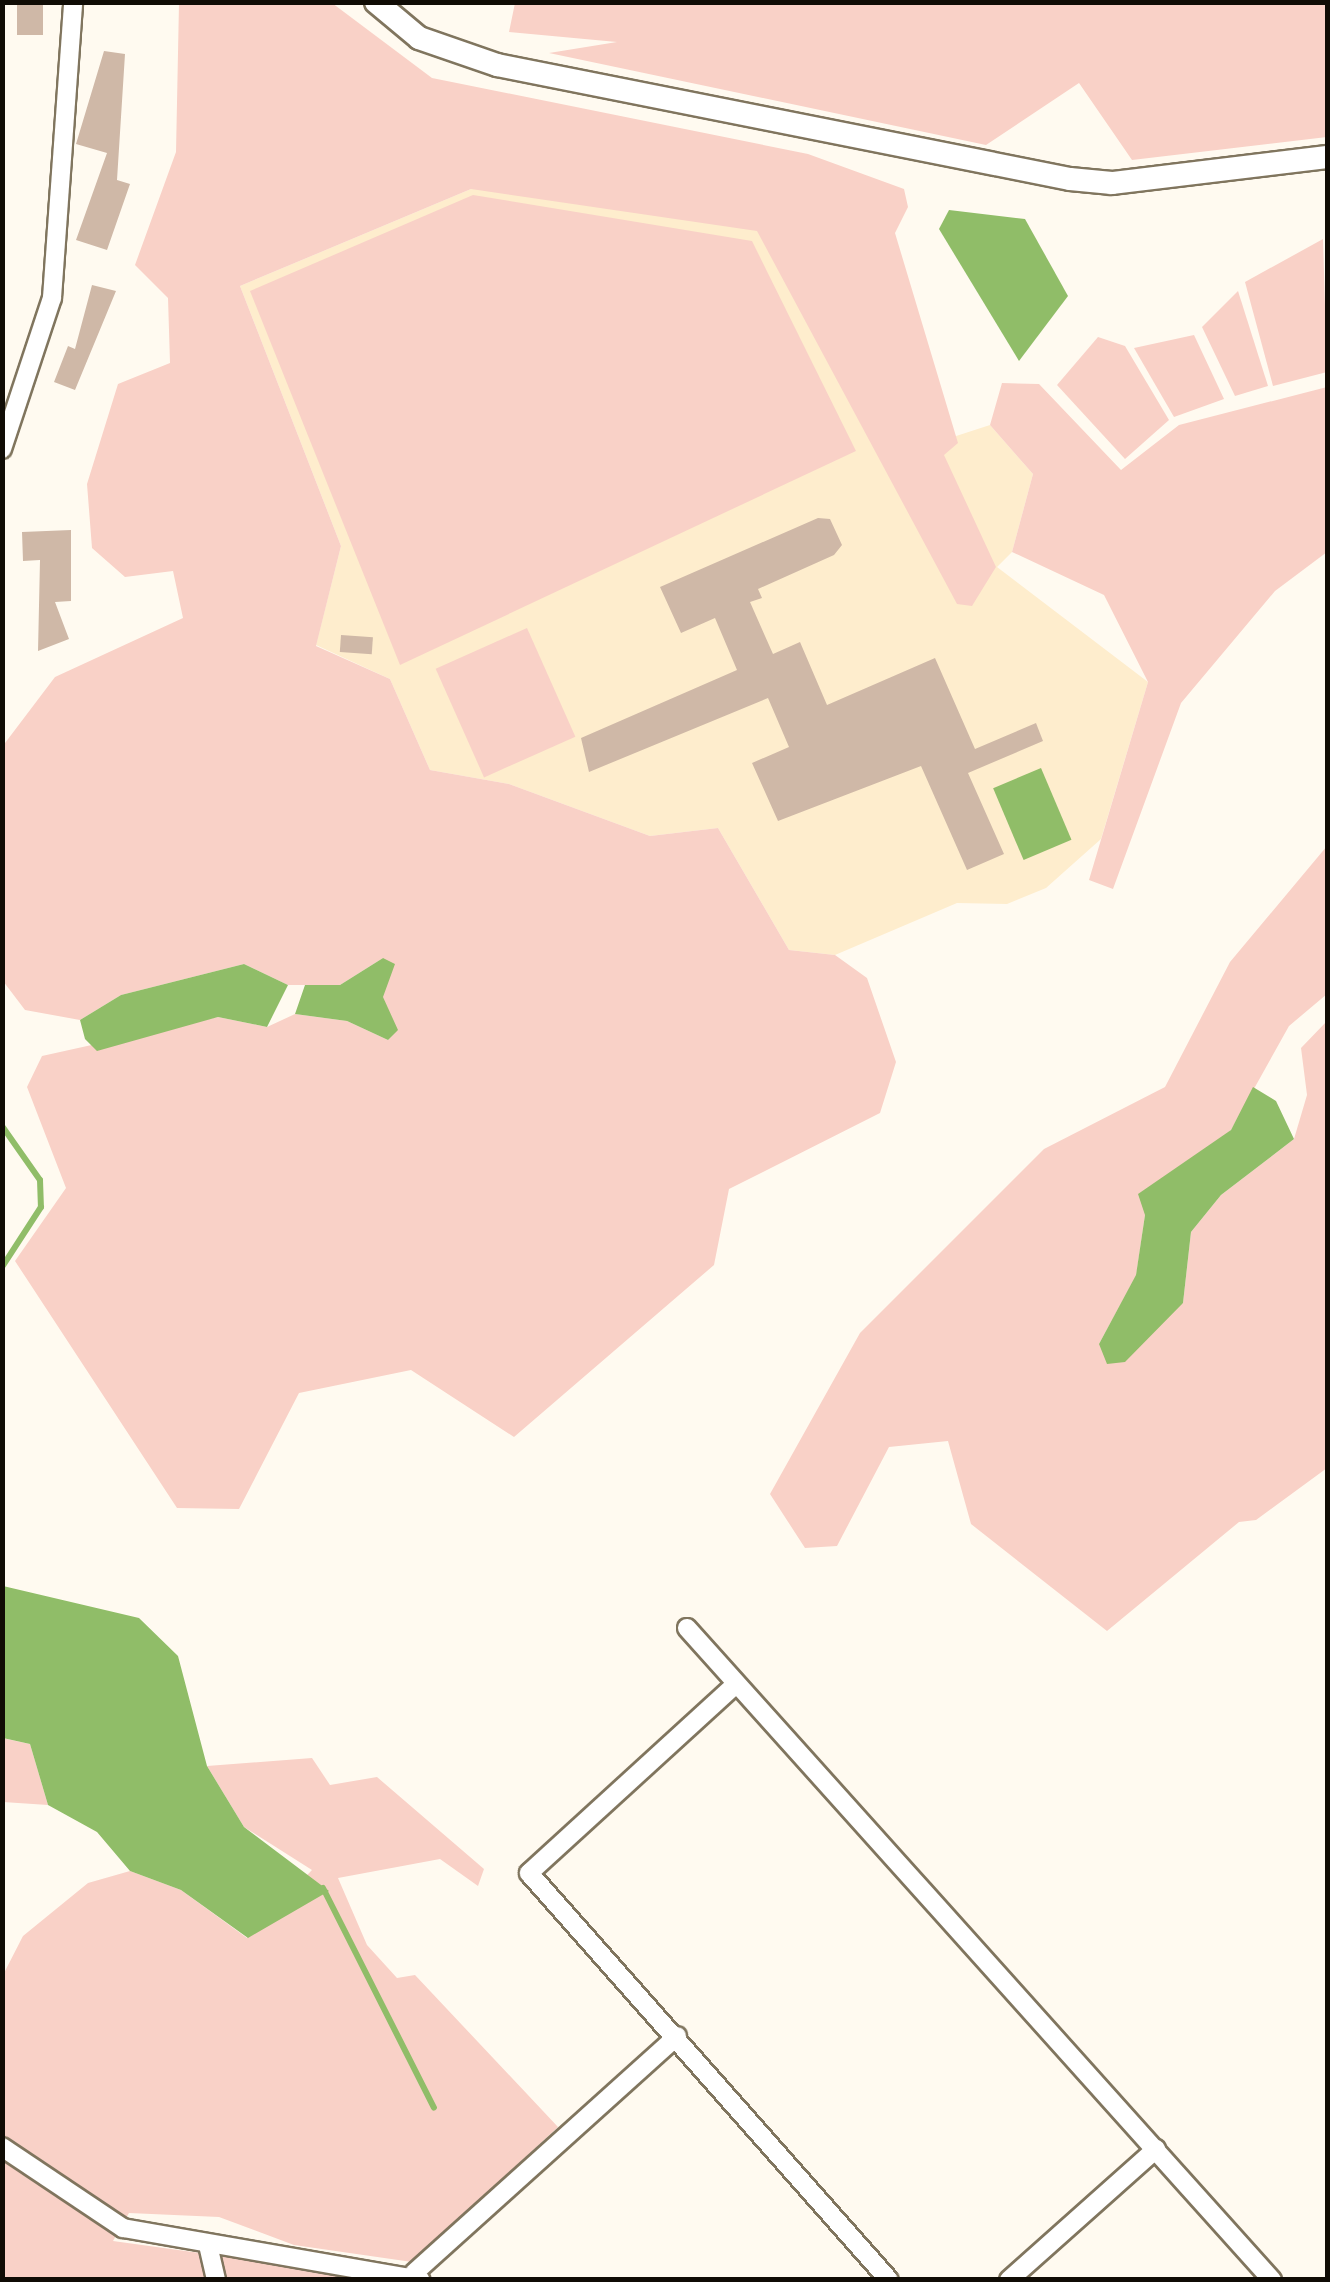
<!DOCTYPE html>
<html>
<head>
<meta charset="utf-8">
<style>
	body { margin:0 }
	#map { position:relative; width:1330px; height:2282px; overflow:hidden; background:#fffaf0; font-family:"Fira Sans",sans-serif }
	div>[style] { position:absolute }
	.built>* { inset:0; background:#feedcd }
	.green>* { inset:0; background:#f9d1c7; transform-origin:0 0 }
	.water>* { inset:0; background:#90bd68; transform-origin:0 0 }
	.stream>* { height:6px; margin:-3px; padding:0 3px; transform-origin:3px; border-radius:3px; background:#90bd68 }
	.building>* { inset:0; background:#cfb8a7; transform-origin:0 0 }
	.roads { filter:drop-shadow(2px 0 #80755e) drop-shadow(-2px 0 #80755e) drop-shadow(0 2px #80755e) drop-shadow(0 -2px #80755e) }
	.minor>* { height:18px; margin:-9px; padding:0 9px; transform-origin:9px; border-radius:9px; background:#fff }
	.tertiary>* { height:22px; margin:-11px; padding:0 11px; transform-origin:11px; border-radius:11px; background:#fff }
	span { translate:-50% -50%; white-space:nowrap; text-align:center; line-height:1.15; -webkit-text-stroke:8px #fff; paint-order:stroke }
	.frame { position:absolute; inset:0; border:5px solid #100c05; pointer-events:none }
</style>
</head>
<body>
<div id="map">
	<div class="built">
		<i style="clip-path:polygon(813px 182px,950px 438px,990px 425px,1033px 474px,1012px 552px,997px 567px,1148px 682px,1101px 839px,1046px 888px,1007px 904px,957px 903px,835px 955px,789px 950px,718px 828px,650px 836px,509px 784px,430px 770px,390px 679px,316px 645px,341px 546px,240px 286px,471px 189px)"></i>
	</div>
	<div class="green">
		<i style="clip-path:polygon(179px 3px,332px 3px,432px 78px,808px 154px,904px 189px,908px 207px,895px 233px,958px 443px,944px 455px,996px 567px,972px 606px,957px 604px,757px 231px,471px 189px,240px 286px,341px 546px,316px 646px,390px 679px,430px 770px,509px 784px,650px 836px,718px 828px,789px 950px,835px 955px,867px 978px,896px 1062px,880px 1113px,729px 1189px,714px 1265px,514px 1437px,411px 1370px,299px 1393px,239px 1509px,177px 1508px,15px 1261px,66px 1188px,27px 1087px,42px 1056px,218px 1017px,267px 1027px,295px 1014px,347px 1021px,388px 1040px,397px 1030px,383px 998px,383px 958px,340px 985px,288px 985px,244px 964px,121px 995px,80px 1020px,25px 1010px,3px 981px,2px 747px,55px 677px,183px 618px,173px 571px,125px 577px,92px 548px,87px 484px,118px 384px,170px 363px,168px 298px,135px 265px,176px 152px)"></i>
		<i style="clip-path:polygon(515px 3px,1327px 3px,1327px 137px,1132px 160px,1079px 83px,986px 145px,549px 53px,617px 42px,509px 32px)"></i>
		<i style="clip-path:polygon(473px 195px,752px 241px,856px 451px,400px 665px,250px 291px)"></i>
		<i style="clip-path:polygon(1323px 239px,1327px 372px,1273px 386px,1245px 282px)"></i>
		<i style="clip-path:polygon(1238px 291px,1268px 386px,1235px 396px,1202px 327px)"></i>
		<i style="clip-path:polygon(1194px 335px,1224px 399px,1174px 417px,1134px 348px)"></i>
		<i style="clip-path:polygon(1098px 337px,1125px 346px,1169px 420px,1125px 459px,1057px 385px)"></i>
		<i style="clip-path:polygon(1002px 383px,1039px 384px,1121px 470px,1179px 425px,1327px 387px,1327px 552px,1275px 591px,1181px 703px,1113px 889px,1089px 880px,1148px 682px,1104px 595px,1012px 552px,1033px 474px,990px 425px)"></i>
		<i style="left:527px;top:628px;width:119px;height:100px;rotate:66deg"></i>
		<i style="clip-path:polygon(1327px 846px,1327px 994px,1289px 1026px,1231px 1130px,1145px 1215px,1136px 1276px,1099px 1344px,1183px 1303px,1191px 1232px,1221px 1195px,1294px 1139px,1307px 1095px,1301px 1048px,1327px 1021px,1327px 1468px,1256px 1520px,1239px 1522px,1107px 1631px,971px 1524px,948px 1441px,889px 1447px,837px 1546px,805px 1548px,770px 1494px,860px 1333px,1044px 1149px,1165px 1087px,1230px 962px)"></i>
		<i style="clip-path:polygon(2px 1738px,30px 1744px,48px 1805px,3px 1802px)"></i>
		<i style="clip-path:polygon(312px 1758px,330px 1785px,377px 1777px,484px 1869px,478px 1886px,440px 1859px,338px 1878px,367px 1945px,397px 1978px,415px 1975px,558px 2127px,412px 2262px,294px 2245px,219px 2217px,129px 2213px,113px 2241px,389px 2279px,3px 2280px,3px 1975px,23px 1936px,88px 1883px,130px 1871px,181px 1890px,247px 1938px,312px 1870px,244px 1827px,207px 1766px)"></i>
	</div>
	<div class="water">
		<i style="clip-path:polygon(949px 210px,1025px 219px,1068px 296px,1019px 361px,939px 229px)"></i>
		<i style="left:1041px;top:768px;width:78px;height:52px;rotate:67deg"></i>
		<i style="clip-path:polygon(383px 958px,395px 964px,383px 997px,398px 1030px,388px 1040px,347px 1021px,295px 1014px,305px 985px,340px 985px)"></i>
		<i style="clip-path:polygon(244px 964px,288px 985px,267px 1027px,218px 1017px,97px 1051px,85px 1039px,80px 1020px,121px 995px)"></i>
		<i style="clip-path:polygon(1253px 1087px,1276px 1101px,1294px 1139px,1221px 1195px,1191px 1232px,1183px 1303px,1125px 1362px,1107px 1364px,1099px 1344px,1136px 1275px,1145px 1215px,1138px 1194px,1231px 1130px)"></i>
		<i style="clip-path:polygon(3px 1586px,139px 1618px,178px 1656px,207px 1766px,244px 1827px,329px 1891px,248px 1938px,181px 1890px,130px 1871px,97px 1832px,48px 1805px,30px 1744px,3px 1738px)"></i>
	</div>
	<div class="stream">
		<i style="left:2px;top:1126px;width:66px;rotate:54.9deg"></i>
		<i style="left:40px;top:1180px;width:27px;rotate:88deg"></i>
		<i style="left:41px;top:1207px;width:72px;rotate:123deg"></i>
		<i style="left:323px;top:1888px;width:246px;rotate:63.2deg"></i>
	</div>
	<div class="building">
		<i style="left:17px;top:2px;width:26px;height:33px"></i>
		<i style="clip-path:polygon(104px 51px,125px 54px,117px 180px,130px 184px,107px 250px,76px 240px,107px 153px,76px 144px)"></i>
		<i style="clip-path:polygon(92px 285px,116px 291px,75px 390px,54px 382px,68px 346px,75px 349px)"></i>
		<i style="clip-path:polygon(818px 518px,830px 519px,842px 545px,834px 555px,758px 589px,762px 598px,750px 602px,773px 654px,800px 642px,827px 705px,935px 658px,975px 749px,1036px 723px,1043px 741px,968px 773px,1004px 854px,967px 870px,921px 766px,778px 821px,752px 763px,789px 747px,768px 698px,589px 772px,581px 738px,737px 670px,715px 618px,681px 633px,660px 587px)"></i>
		<i style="clip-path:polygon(71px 530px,71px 601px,55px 602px,69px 639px,38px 651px,40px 560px,23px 561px,22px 532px)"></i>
		<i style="left:341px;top:635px;width:32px;height:17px;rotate:4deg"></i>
	</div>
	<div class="roads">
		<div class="minor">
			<i style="left:2px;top:449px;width:159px;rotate:-71.7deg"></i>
			<i style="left:52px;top:298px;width:297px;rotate:-85.9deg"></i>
			<i style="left:687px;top:1628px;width:876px;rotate:48.1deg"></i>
			<i style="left:735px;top:1685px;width:279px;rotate:137.6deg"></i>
			<i style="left:529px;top:1873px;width:543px;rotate:48.51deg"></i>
			<i style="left:2px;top:2147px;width:146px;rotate:33.8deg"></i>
			<i style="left:123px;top:2228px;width:302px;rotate:9.9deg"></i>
			<i style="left:208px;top:2245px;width:36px;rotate:77deg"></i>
			<i style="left:414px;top:2273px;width:354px;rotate:-42deg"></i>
			<i style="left:1009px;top:2280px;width:197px;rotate:-41.7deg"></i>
		</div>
		<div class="tertiary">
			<i style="left:376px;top:2px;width:56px;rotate:39.9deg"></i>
			<i style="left:419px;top:38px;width:83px;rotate:19.1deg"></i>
			<i style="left:497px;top:65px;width:584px;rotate:11.25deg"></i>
			<i style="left:1070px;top:179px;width:42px;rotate:5.4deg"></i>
			<i style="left:1112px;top:183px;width:218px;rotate:-6.9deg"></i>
		</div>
	</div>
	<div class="frame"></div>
</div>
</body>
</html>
